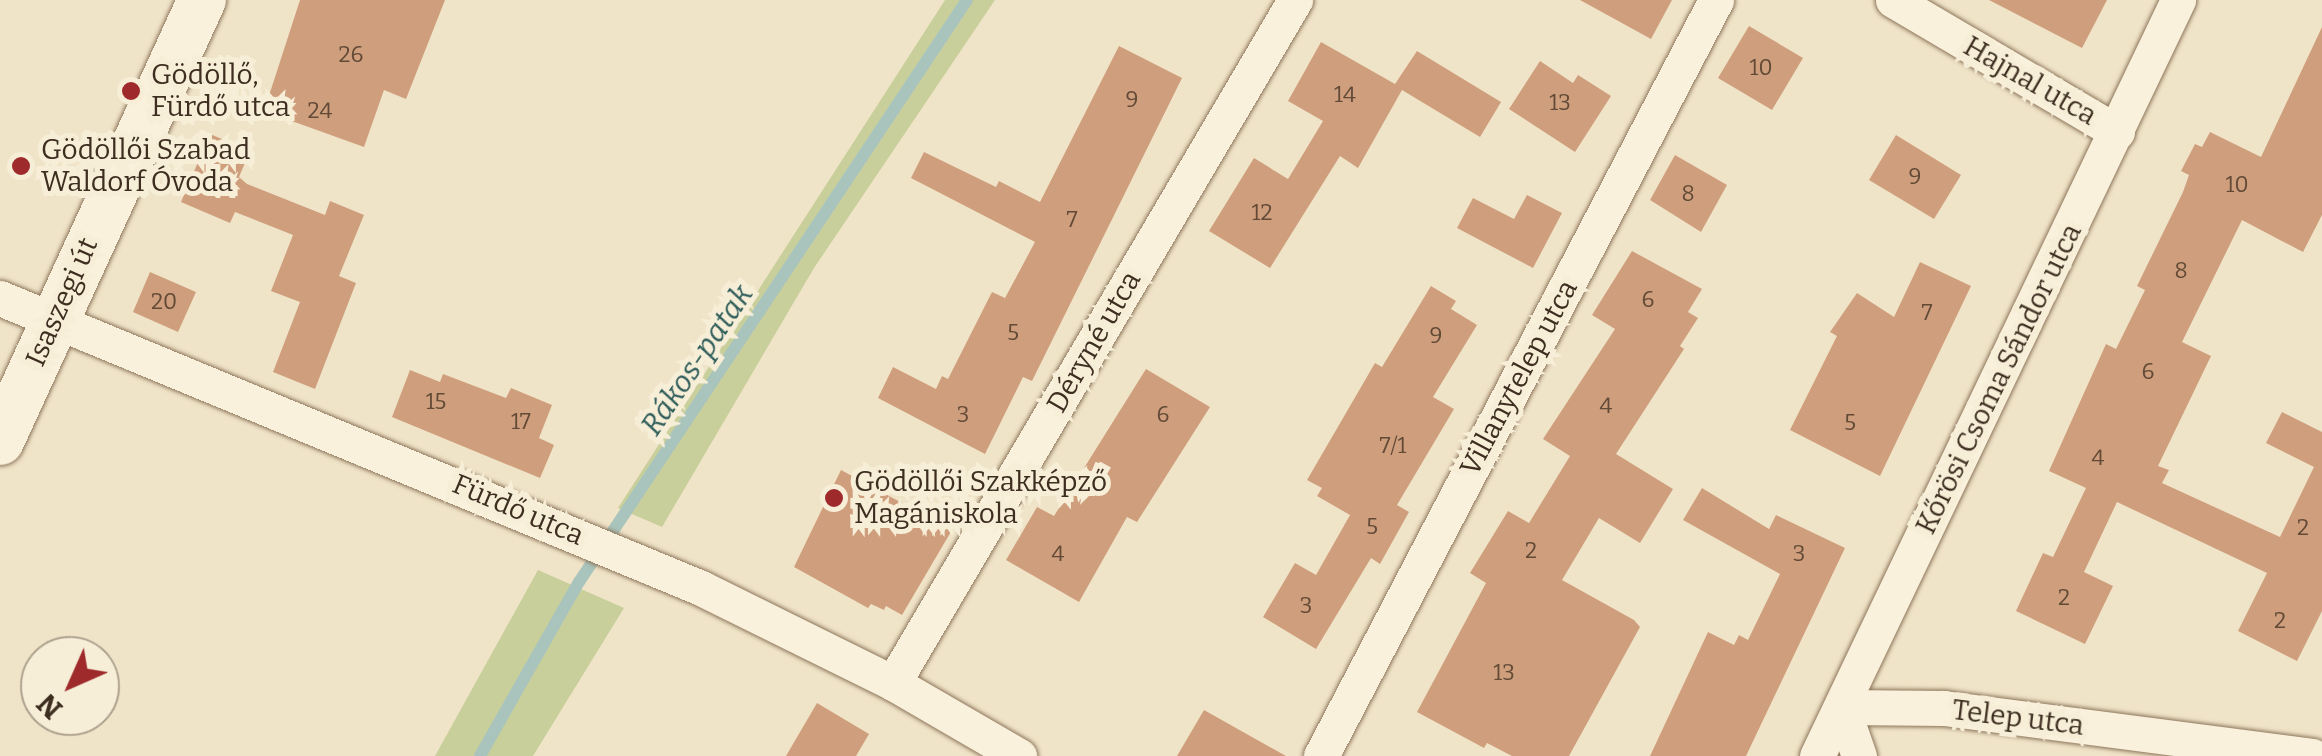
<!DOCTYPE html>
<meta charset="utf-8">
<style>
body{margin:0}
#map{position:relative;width:2322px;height:756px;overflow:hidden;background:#f0e4c8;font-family:Bitter,serif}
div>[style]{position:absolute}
.green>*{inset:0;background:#c9cf9b}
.stream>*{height:12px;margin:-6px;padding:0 6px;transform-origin:6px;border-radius:6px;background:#a9c4bc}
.building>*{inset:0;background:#cf9f7d}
.roads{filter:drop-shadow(0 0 2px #8d765c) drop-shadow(0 0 2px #8d765c)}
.street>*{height:35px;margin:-17.5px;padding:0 17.5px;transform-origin:17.5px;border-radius:17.5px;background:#faf1dc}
.secondary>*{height:48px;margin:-24px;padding:0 24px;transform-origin:24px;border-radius:24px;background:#faf1dc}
.dots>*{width:28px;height:28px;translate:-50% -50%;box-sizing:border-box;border:5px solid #f7eed8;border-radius:50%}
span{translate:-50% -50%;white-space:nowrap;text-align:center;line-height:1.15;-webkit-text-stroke:10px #f7eed8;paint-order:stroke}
.number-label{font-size:22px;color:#624a37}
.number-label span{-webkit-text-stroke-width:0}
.poi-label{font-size:28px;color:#3d2e20}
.left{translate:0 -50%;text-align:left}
.street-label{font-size:28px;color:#3d2e20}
.water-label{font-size:30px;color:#2f5d5a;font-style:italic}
.north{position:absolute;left:20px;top:636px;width:100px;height:100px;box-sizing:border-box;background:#f7eed8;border:2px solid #ada18e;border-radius:50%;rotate:225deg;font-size:28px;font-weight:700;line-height:40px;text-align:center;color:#3d2e20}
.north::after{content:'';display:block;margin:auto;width:35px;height:45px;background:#9e2a2b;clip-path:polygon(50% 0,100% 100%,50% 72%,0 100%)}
</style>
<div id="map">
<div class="green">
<div style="clip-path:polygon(945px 0,995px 0,814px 268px,662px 527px,618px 508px)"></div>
<div style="clip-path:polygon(538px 570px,624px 608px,533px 756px,435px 756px)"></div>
</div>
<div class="stream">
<div style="left:480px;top:756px;width:200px;rotate:-60.4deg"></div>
<div style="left:579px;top:582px;width:699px;rotate:-56.31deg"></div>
</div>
<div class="building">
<div style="clip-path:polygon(300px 0,445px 0,406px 99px,384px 90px,364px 147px,264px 111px)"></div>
<div style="clip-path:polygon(1580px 0,1672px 0,1651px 39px)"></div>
<div style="clip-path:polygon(1989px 0,2107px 0,2082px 48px)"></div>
<div style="clip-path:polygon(1749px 26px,1803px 58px,1772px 110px,1718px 78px)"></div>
<div style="clip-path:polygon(2322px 27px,2322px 215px,2303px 252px,2242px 220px,2182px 342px,2211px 356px,2158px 466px,2169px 470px,2162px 483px,2280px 537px,2314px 467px,2266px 443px,2282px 412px,2322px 432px,2322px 611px,2297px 661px,2238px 631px,2267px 573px,2117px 502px,2084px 572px,2113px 586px,2085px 644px,2016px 611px,2043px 553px,2053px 557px,2086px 488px,2049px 471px,2106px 344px,2116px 349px,2145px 290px,2137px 286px,2183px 192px,2189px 175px,2181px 171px,2195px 144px,2202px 147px,2210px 132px,2261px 157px)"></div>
<div style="clip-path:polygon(1321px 42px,1395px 84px,1417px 51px,1501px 102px,1480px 137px,1402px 90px,1358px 168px,1340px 156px,1270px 268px,1209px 231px,1254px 158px,1288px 179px,1323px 121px,1288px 101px)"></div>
<div style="clip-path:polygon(1119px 46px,1182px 78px,1032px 381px,1023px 377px,985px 454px,878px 398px,893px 367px,936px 389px,942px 376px,948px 379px,992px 292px,1005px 298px,1035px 242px,911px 178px,924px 152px,996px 187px,999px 181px,1040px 202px)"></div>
<div style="clip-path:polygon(1540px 61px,1573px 83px,1578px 75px,1611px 96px,1575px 152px,1509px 109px)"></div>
<div style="clip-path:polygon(210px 134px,250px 151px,239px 177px,247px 184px,325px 215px,330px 201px,364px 215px,339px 276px,356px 283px,315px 389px,273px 372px,300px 302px,271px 291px,293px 235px,235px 212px,230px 223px,181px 202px)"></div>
<div style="clip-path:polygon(1896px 135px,1961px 175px,1934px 219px,1869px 180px)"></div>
<div style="clip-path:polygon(1675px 155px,1727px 185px,1701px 232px,1650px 200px)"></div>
<div style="clip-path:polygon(1527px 195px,1562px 213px,1533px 268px,1457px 228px,1473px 198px,1514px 219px)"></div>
<div style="clip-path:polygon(1632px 251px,1702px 289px,1688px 312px,1698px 318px,1680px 346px,1684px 349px,1616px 454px,1673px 489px,1640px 543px,1599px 518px,1562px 580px,1634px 620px,1640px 627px,1569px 756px,1512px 756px,1487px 743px,1484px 748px,1417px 712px,1486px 583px,1470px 573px,1508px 511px,1529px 523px,1570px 456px,1543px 439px,1615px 329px,1592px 315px)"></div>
<div style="clip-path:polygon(1920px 262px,1971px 286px,1880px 476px,1790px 430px,1837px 336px,1830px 332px,1857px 293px,1894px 317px)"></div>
<div style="clip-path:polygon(150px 272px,196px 292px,178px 332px,133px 312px)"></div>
<div style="clip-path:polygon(1431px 286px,1456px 301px,1451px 309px,1477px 325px,1433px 397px,1454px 409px,1397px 505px,1409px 512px,1380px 564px,1371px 558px,1316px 649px,1263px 617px,1295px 563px,1316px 575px,1350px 515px,1317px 496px,1322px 488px,1307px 480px,1375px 363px,1382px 367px)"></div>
<div style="clip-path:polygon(1146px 369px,1210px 407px,1137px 522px,1127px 517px,1079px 602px,1006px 560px,1037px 507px,1054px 516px)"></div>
<div style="clip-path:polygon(410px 370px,440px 382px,443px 374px,506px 398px,511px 388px,552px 405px,539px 438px,554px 445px,540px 478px,392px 417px)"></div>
<div style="clip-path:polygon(841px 470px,952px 530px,902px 615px,886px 606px,884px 610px,871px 604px,868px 608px,794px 567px)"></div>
<div style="clip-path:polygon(1702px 488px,1769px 529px,1776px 515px,1845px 548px,1746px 756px,1650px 756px,1708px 632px,1734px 645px,1739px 635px,1748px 640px,1780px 574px,1683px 520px)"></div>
<div style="clip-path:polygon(817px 703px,869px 734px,856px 756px,786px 756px)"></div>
<div style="clip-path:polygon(1204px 710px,1286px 756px,1177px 756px)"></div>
</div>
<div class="roads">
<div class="street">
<div style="left:1893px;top:0;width:260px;rotate:30.5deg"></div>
<div style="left:0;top:298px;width:759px;rotate:22.47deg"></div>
<div style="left:701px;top:588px;width:214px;rotate:26.3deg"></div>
<div style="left:893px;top:683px;width:146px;rotate:30.1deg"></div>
<div style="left:893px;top:683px;width:793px;rotate:-59.52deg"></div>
<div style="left:1321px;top:756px;width:853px;rotate:-62.41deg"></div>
<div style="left:1817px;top:756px;width:838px;rotate:-64.47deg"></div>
<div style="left:1859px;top:756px;width:52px;rotate:-109.1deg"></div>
<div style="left:1842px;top:707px;width:102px;rotate:0.6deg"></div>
<div style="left:1944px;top:708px;width:371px;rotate:7.4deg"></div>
</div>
<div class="secondary">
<div style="left:0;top:441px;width:485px;rotate:-65.4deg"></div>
</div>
</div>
<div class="dots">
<div style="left:131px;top:91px;background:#9e2a2b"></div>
<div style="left:21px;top:166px;background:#9e2a2b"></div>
<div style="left:834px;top:498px;background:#9e2a2b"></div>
</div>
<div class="number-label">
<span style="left:351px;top:55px">26</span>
<span style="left:1761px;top:68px">10</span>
<span style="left:1345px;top:95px">14</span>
<span style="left:1132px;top:100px">9</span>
<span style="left:1560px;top:103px">13</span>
<span style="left:320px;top:111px">24</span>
<span style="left:1915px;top:177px">9</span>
<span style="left:2237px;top:185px">10</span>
<span style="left:1688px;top:194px">8</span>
<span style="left:1262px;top:213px">12</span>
<span style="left:1072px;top:220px">7</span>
<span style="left:2181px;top:271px">8</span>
<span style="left:1648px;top:300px">6</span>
<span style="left:164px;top:302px">20</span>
<span style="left:1927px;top:313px">7</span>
<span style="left:1013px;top:333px">5</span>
<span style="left:1436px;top:336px">9</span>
<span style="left:2148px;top:372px">6</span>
<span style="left:436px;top:402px">15</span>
<span style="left:1606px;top:406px">4</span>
<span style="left:963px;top:415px">3</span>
<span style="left:1163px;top:415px">6</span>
<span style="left:521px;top:422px">17</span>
<span style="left:1850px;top:423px">5</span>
<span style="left:1393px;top:446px">7/1</span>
<span style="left:2098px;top:458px">4</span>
<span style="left:1372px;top:527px">5</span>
<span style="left:2303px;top:528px">2</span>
<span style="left:1531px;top:551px">2</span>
<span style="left:1058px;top:554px">4</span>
<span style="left:1799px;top:554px">3</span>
<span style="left:2064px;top:598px">2</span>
<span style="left:1306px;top:606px">3</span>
<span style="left:2280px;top:621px">2</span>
<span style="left:1504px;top:673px">13</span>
</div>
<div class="poi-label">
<span class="left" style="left:151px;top:91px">Gödöllő,<br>Fürdő utca</span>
<span class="left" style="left:41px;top:166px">Gödöllői Szabad<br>Waldorf Óvoda</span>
<span class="left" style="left:854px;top:498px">Gödöllői Szakképző<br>Magániskola</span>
</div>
<div class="street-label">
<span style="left:2030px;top:81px;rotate:30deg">Hajnal utca</span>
<span style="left:62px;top:302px;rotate:-66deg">Isaszegi út</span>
<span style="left:1094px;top:342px;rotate:-60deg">Déryné utca</span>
<span style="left:1519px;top:378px;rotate:-62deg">Villanytelep utca</span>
<span style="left:1999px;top:379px;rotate:-64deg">Kőrösi Csoma Sándor utca</span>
<span style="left:518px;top:510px;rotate:23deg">Fürdő utca</span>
<span style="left:2018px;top:718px;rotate:7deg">Telep utca</span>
</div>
<div class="water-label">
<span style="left:697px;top:360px;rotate:-56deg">Rákos-patak</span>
</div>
<div class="north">N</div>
</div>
